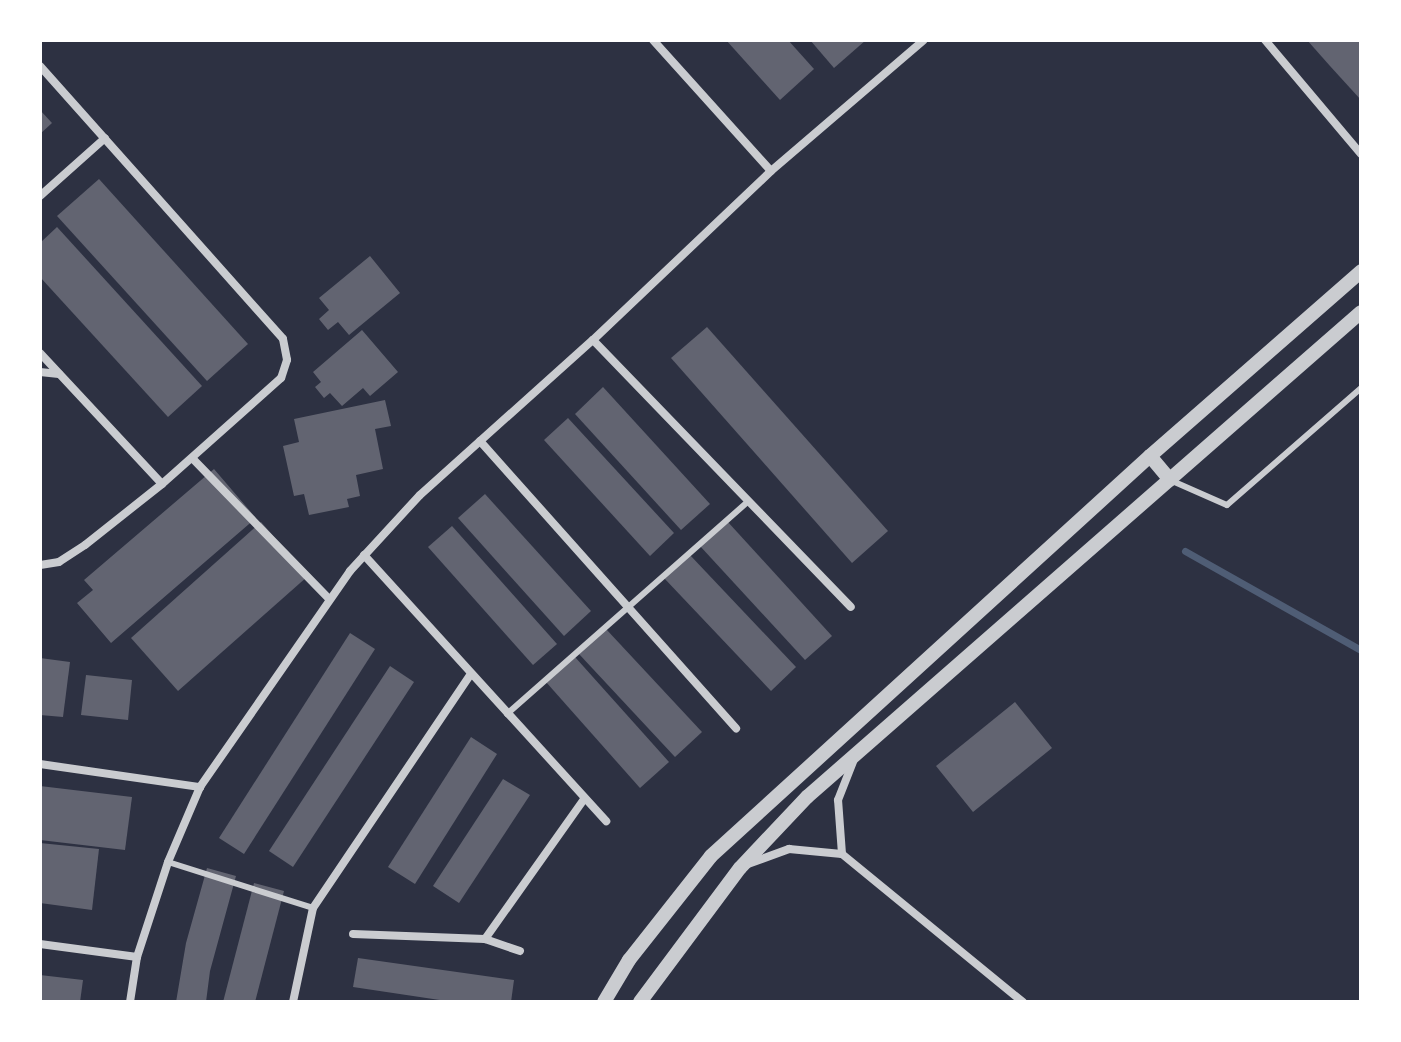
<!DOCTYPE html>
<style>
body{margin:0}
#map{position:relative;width:1401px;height:1042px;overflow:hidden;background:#2d3142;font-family:Karla,sans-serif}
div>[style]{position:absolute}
.stream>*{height:7px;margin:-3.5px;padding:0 3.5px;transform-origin:3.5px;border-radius:3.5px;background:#4f5d75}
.building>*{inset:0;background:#626471}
.service>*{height:6px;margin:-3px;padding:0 3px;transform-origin:3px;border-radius:3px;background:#caccd0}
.minor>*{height:8px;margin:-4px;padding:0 4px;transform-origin:4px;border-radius:4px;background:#caccd0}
.tertiary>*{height:14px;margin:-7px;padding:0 7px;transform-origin:7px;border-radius:7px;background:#caccd0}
span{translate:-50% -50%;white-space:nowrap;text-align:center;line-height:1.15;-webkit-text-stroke:8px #fff;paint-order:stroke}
.frame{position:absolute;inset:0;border:42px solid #fff;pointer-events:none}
</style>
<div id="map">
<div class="stream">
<div style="left:1185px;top:551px;width:202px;rotate:29.4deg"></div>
</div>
<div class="building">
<div style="clip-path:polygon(726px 40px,788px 40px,814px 69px,780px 100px)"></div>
<div style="clip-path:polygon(810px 40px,866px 40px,834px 68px)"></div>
<div style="clip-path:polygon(1307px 40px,1361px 40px,1361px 100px,1330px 66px)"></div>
<div style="clip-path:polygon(40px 110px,52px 123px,40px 134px)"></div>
<div style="clip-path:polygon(99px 179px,248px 344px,207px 381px,57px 216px)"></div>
<div style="clip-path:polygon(57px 227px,202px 386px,168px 417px,40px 277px,40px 243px)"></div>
<div style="clip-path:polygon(370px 256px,400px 293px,349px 335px,338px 322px,328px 330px,319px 319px,329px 310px,319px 298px)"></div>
<div style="clip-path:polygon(707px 327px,888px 531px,852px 563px,671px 358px)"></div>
<div style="clip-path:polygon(362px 330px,398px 372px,370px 396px,363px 388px,342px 406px,330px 393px,324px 398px,315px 387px,321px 382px,313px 372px)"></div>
<div style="clip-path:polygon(603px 387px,710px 504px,681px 530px,575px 414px)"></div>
<div style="clip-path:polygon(385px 400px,391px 426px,375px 429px,383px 469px,356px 475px,360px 496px,347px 499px,349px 507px,309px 515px,304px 494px,294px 496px,283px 446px,299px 442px,294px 419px)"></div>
<div style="clip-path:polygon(568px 418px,674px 533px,650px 556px,544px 440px)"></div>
<div style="clip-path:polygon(214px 469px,256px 518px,111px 643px,77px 603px,93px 590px,84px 580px)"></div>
<div style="clip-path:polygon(485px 494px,591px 611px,564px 636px,458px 518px)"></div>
<div style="clip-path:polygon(727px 521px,832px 636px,805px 660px,700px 546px)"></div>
<div style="clip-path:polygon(261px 522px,308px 576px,178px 691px,131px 638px)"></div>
<div style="clip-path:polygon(452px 526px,557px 644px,533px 665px,428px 547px)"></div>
<div style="clip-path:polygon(689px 554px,796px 667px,771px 691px,664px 578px)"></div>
<div style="clip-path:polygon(606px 629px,702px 732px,675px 757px,579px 654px)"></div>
<div style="clip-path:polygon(350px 633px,375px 649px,244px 854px,219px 838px)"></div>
<div style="clip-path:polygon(575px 657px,669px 762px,640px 788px,546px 682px)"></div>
<div style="clip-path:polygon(40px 658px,70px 662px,63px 717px,40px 715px)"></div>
<div style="clip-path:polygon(390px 666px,414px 682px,293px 867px,269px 851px)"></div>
<div style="clip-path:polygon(86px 675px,132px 680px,128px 720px,81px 715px)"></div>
<div style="clip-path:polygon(1015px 702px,1052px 748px,973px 812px,936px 766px)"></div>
<div style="clip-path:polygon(471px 737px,497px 754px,415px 884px,388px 867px)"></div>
<div style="clip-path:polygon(503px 779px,530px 795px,459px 903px,433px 886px)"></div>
<div style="clip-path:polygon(40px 786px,132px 797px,125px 850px,40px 840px)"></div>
<div style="clip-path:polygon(40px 843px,99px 849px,92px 910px,40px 903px)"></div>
<div style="clip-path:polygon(207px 868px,236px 876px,210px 971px,206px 1002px,176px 1002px,186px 943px)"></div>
<div style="clip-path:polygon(254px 883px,284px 891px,255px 1002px,223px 1002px)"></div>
<div style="clip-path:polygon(358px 958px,514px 980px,511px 1002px,453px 1002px,353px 987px)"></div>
<div style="clip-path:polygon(40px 975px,83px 980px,80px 1002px,40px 1002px)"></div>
</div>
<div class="service">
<div style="left:1170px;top:480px;width:62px;rotate:23.7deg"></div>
<div style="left:1227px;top:505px;width:178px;rotate:-41.1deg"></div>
<div style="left:507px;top:714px;width:322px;rotate:-41.4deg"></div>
<div style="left:168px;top:862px;width:152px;rotate:17.6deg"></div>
</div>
<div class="minor">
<div style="left:653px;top:40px;width:176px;rotate:48deg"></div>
<div style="left:1265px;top:40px;width:149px;rotate:49.9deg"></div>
<div style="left:40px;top:66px;width:365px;rotate:48.3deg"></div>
<div style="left:283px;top:339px;width:21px;rotate:79deg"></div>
<div style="left:287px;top:360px;width:19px;rotate:108deg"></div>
<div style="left:281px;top:378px;width:159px;rotate:138.3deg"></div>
<div style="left:162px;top:484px;width:98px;rotate:141.6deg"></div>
<div style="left:85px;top:545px;width:31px;rotate:147deg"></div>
<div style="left:59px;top:562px;width:19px;rotate:171deg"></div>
<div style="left:40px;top:196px;width:87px;rotate:-41.7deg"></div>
<div style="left:593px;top:340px;width:371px;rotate:46deg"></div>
<div style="left:40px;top:353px;width:179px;rotate:47deg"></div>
<div style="left:40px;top:372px;width:19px;rotate:6deg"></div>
<div style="left:480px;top:441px;width:385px;rotate:48.3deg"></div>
<div style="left:193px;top:459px;width:195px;rotate:45.8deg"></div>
<div style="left:364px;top:555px;width:360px;rotate:47.7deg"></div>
<div style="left:40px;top:764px;width:162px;rotate:8.2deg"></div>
<div style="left:842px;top:854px;width:54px;rotate:-94.2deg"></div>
<div style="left:838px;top:800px;width:41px;rotate:-68.5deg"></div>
<div style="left:748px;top:864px;width:44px;rotate:-20.1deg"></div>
<div style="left:789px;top:849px;width:53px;rotate:5.4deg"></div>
<div style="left:842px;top:854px;width:234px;rotate:39.3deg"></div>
<div style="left:353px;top:934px;width:132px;rotate:2.2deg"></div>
<div style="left:485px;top:939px;width:37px;rotate:19deg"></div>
<div style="left:485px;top:939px;width:171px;rotate:-54.7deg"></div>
<div style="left:40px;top:944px;width:98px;rotate:7.6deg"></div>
<div style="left:130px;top:1002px;width:46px;rotate:-81.2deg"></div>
<div style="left:137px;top:957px;width:100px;rotate:-71.9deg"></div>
<div style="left:168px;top:862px;width:82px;rotate:-66.9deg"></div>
<div style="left:200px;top:787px;width:263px;rotate:-55.2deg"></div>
<div style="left:350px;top:571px;width:103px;rotate:-47.4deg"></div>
<div style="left:420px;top:495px;width:232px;rotate:-41.9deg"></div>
<div style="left:593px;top:340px;width:245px;rotate:-43.5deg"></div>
<div style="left:771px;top:171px;width:201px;rotate:-40.6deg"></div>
<div style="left:293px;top:1002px;width:96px;rotate:-78deg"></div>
<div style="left:313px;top:908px;width:281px;rotate:-56deg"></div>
</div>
<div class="tertiary">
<div style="left:1150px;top:456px;width:31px;rotate:50deg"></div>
<div style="left:604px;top:1002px;width:49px;rotate:-59.2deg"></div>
<div style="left:629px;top:960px;width:132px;rotate:-51.7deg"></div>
<div style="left:711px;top:856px;width:594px;rotate:-42.34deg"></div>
<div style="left:1150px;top:456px;width:281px;rotate:-41.2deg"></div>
<div style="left:640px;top:1002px;width:167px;rotate:-53.3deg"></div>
<div style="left:740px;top:868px;width:98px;rotate:-46.7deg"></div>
<div style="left:807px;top:797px;width:736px;rotate:-41.2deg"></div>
</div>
<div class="frame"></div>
</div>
